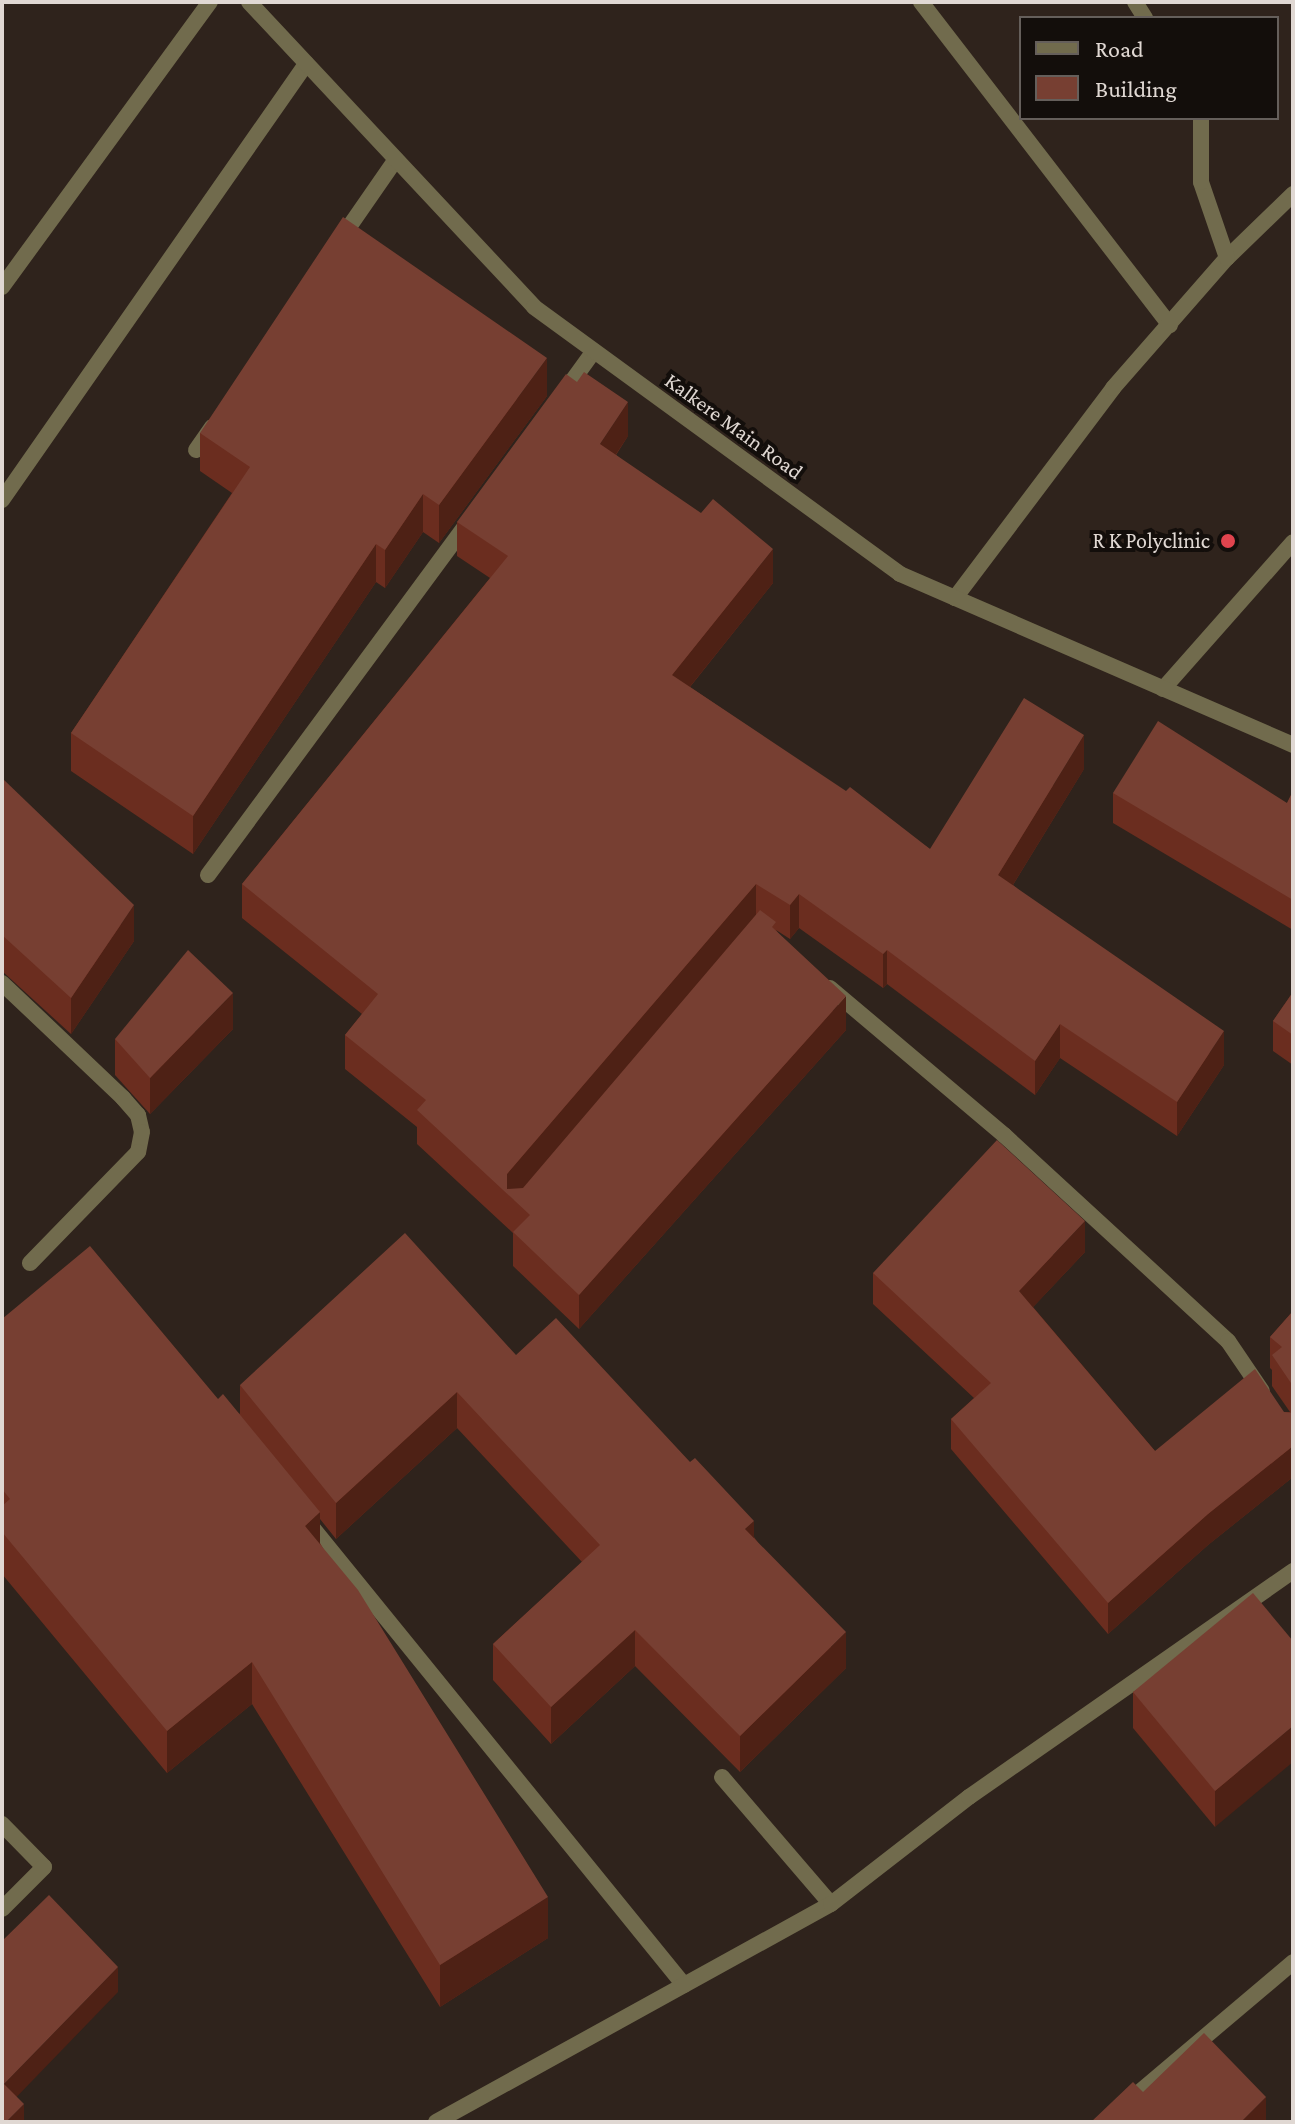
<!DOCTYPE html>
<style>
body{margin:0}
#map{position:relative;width:1295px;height:2124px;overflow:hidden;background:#2f231c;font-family:"Crimson Pro",serif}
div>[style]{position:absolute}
.service>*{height:16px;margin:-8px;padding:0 8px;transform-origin:8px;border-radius:8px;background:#716b4d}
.minor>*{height:16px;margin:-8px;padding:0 8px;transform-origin:8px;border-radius:8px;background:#716b4d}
.tertiary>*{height:16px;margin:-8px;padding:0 8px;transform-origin:8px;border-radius:8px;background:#716b4d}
.wall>*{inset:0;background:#6b2d1f}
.shaded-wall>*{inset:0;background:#4e2115}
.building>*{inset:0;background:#773f32}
.dots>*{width:22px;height:22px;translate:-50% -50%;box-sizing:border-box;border:4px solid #130e0b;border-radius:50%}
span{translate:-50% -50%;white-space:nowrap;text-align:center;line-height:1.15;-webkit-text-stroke:8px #130e0b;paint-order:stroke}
.street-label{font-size:22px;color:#e0d8d3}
.poi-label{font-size:22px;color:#e0d8d3}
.right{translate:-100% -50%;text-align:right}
.frame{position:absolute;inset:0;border:4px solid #e0d8d3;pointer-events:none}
.legend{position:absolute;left:1019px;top:16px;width:260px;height:104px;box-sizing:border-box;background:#130e0b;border:2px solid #655f5b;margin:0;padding:10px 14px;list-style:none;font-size:24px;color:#e0d8d3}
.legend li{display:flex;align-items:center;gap:16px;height:40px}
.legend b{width:40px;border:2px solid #655f5b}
</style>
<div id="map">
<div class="service">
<div style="left:340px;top:240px;width:98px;rotate:-55.3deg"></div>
<div style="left:562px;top:395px;width:54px;rotate:-54deg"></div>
<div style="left:196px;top:450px;width:28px;rotate:-55deg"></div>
<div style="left:2px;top:500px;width:532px;rotate:-55.11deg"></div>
<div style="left:208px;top:875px;width:441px;rotate:-53.6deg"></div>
</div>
<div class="minor">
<div style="left:921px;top:2px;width:408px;rotate:52.4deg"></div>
<div style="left:1135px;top:2px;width:19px;rotate:58deg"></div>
<div style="left:1227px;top:258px;width:92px;rotate:-44.1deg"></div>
<div style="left:2px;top:287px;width:353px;rotate:-53.9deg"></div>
<div style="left:955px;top:598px;width:263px;rotate:-53deg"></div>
<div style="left:1113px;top:388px;width:173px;rotate:-48.8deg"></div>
<div style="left:1227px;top:258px;width:80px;rotate:-108.9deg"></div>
<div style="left:1201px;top:182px;width:64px;rotate:-90deg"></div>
<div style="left:1163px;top:689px;width:196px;rotate:-48.5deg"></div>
<div style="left:2px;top:983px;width:167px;rotate:43.5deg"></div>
<div style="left:123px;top:1098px;width:23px;rotate:49deg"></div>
<div style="left:138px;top:1115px;width:17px;rotate:77deg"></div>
<div style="left:142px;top:1132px;width:20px;rotate:101deg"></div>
<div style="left:138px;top:1152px;width:155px;rotate:134.2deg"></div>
<div style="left:830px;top:988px;width:228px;rotate:40.2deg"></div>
<div style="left:1004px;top:1135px;width:304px;rotate:42.6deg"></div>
<div style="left:1228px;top:1341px;width:60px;rotate:55.8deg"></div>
<div style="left:307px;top:1521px;width:598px;rotate:50.91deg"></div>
<div style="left:722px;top:1777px;width:167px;rotate:49.4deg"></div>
<div style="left:2px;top:1824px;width:60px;rotate:45.7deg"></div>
<div style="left:44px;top:1867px;width:59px;rotate:135deg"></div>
<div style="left:436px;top:2122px;width:451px;rotate:-28.9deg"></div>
<div style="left:831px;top:1904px;width:175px;rotate:-37.8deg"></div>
<div style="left:969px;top:1797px;width:395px;rotate:-34.9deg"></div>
<div style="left:1104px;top:2122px;width:248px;rotate:-40.2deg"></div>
</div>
<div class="tertiary">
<div style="left:249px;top:2px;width:417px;rotate:46.9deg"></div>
<div style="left:534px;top:307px;width:453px;rotate:36.1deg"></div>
<div style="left:900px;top:574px;width:429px;rotate:23.5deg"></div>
</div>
<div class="wall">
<div style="clip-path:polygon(547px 396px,439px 543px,423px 532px,385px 588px,376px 582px,193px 854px,71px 771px,71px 733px,232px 493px,200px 471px,200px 433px)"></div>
<div style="clip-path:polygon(628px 436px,616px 455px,773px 583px,690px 687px,930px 849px,1084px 769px,1013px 885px,1224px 1065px,1177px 1136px,1060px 1058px,1035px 1095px,887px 984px,883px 988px,799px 928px,790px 939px,776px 930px,846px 1030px,579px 1329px,513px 1266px,513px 1233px,417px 1144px,417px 1127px,345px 1069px,345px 1035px,362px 1014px,242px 918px,242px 884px,490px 578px,457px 556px,457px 522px)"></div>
<div style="clip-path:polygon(2px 778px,134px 941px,71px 1034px,2px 971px)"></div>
<div style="clip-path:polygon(1293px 791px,1293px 930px,1113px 823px,1113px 793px,1287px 803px)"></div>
<div style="clip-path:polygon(1293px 992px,1293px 1065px,1273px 1051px,1273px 1021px)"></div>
<div style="clip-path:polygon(233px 1029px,150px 1114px,115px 1075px,115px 1039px)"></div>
<div style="clip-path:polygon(1085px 1252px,1033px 1307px,1155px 1451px,1284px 1412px,1290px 1412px,1272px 1386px,1272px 1370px,1270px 1368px,1270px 1337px,1293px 1311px,1293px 1477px,1208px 1545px,1108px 1634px,951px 1449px,951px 1419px,974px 1398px,873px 1304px,873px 1273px)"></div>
<div style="clip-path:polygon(2px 1319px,218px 1399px,240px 1414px,240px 1385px,516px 1355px,754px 1537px,846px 1668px,740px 1772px,635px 1666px,551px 1744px,493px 1680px,493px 1644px,582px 1562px,457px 1428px,336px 1539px,320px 1519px,320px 1543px,548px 1938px,440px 2007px,252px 1704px,167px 1773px,2px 1574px)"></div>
<div style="clip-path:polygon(1293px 1641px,1215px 1827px,1133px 1728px,1133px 1692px)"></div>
</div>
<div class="shaded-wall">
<div style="clip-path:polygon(547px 358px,547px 396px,439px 543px,439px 505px)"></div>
<div style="clip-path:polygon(628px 402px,628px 436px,600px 478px,600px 444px)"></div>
<div style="clip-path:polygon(423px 494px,423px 532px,385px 588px,385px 550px)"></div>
<div style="clip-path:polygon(376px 544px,376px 582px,193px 854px,193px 816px)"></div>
<div style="clip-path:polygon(773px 549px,773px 583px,672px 709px,672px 675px)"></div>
<div style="clip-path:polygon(1084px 735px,1084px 769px,998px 909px,998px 875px)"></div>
<div style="clip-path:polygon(756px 884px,756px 917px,514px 1200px,507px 1193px,507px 1174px)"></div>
<div style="clip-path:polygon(799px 894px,799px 928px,790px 939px,790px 905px)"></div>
<div style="clip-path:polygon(134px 905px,134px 941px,71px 1034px,71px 998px)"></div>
<div style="clip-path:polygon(887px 950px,887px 984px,883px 988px,883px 954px)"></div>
<div style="clip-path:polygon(233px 993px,233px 1029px,150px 1114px,150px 1078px)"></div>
<div style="clip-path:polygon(846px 996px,846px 1030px,579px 1329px,579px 1295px)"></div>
<div style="clip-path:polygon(1060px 1024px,1060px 1058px,1035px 1095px,1035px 1061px)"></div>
<div style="clip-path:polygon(1224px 1031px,1224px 1065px,1177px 1136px,1177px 1102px)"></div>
<div style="clip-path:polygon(1085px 1221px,1085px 1252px,1019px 1322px,1019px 1291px)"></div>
<div style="clip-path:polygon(457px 1392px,457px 1428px,336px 1539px,336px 1503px)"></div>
<div style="clip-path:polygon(1293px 1446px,1293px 1477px,1208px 1545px,1108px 1634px,1108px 1603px,1208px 1514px)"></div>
<div style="clip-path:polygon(320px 1512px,320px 1554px,305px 1526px)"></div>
<div style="clip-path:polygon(754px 1521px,754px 1557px,745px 1529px)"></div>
<div style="clip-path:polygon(635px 1630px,635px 1666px,551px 1744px,551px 1707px)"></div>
<div style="clip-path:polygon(846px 1632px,846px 1668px,740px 1772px,740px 1736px)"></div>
<div style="clip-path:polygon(252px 1662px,252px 1704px,167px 1773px,167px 1731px)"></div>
<div style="clip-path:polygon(1293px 1726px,1293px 1762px,1215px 1827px,1215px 1791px)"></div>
<div style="clip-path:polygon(548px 1897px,548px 1938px,440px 2007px,440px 1965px)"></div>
<div style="clip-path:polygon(118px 1967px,118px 1992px,4px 2110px,4px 2084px)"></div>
<div style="clip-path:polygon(1266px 2097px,1266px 2122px,1241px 2122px)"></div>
<div style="clip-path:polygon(24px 2104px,24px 2122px,6px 2122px)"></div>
</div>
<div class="building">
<div style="clip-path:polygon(343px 217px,547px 358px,439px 505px,423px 494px,385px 550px,376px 544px,193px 816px,71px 733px,250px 467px,200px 433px)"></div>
<div style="clip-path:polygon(584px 372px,628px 402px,600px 444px,701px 513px,713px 499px,773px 549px,672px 675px,846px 791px,850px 787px,930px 849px,1024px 698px,1084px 735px,998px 875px,1224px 1031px,1177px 1102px,1060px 1024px,1035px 1061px,887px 950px,883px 954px,799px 894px,790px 905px,756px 884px,507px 1174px,507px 1189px,523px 1188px,760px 910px,776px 922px,772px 927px,846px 996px,579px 1295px,513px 1232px,530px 1215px,417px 1110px,426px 1100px,345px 1035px,378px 994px,242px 884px,508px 556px,457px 522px,566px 374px,577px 382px)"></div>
<div style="clip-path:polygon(1158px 721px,1287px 803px,1293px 791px,1293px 900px,1113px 793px)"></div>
<div style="clip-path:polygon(2px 778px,134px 905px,71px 998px,2px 935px)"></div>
<div style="clip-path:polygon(188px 950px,233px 993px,150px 1078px,115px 1039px)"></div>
<div style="clip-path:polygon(1293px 992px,1293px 1035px,1273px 1021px)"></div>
<div style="clip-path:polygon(997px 1140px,1085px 1221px,1019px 1291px,1155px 1451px,1255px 1369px,1284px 1412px,1293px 1413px,1293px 1446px,1208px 1514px,1108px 1603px,951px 1419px,991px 1383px,873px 1273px)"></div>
<div style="clip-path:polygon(405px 1233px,516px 1355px,556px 1318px,690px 1462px,695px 1458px,754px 1521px,745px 1529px,846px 1632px,740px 1736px,635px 1630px,551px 1707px,493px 1644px,600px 1545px,457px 1392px,336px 1503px,240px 1385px)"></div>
<div style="clip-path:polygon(90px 1246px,218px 1399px,223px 1394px,320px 1512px,305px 1526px,358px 1590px,548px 1897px,440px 1965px,252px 1662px,167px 1731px,2px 1532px,2px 1506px,10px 1499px,2px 1489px,2px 1319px)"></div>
<div style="clip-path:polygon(1293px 1311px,1293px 1386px,1272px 1355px,1282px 1347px,1270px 1337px)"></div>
<div style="clip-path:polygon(1253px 1593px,1293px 1641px,1293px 1726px,1215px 1791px,1133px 1692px)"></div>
<div style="clip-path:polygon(49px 1895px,118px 1967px,4px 2084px,24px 2104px,6px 2122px,2px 2122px,2px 1941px)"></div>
<div style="clip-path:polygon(1204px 2033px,1266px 2097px,1241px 2122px,1091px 2122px,1133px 2082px,1143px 2092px)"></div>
</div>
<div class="dots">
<div style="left:1228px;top:541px;background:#e0444e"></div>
</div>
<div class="street-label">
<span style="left:734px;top:426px;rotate:36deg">Kalkere Main Road</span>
</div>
<div class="poi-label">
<span class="right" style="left:1210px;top:541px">R K Polyclinic</span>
</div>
<div class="frame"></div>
<ul class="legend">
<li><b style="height:10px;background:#716b4d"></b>Road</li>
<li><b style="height:22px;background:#773f32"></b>Building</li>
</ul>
</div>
